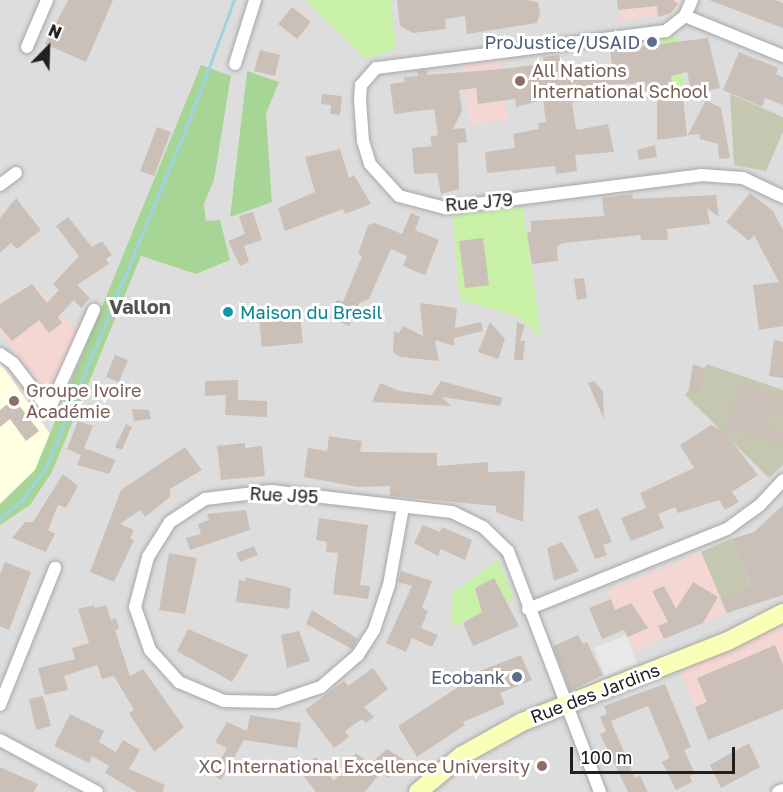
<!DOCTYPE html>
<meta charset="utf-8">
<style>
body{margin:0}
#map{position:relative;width:783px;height:792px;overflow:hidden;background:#f1eee5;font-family:"Golos Text",sans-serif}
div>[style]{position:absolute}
.residential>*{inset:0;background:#dedddd}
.commercial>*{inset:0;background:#f4d6d3}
.education>*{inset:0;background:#feffe1}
.construction>*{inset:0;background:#c6c7b0}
.grass>*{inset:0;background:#c8f0a6}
.forest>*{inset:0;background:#a6d596}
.parking>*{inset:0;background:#e8e8e8}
.stream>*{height:3px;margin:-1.5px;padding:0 1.5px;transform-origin:1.5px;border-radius:1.5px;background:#a1d2e3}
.building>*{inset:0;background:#cac0b8}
.roads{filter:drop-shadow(0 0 2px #a7a7a7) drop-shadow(0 0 2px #a7a7a7)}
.minor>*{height:12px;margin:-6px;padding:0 6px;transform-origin:6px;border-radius:6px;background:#fff}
.secondary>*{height:18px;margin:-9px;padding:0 9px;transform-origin:9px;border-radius:9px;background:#f9ffb6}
.dots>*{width:16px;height:16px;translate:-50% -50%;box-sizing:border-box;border:3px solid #fff;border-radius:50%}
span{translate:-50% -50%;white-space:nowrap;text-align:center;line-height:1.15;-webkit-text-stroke:6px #fff;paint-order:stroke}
.service-label{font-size:18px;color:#4e5e75}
.right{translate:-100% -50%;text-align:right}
.education-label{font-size:18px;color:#785e54}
.left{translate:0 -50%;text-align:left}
.street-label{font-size:18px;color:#202020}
.culture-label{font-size:18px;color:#0d838f}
.neighbourhood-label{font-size:20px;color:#535353;font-weight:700}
.north{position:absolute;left:18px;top:18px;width:60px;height:60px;-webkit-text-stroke:4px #fff;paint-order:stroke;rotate:23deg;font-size:16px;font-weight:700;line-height:24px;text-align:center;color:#202020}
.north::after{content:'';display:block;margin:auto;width:21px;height:27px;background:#202020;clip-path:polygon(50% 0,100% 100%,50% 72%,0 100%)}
.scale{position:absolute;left:570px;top:747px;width:165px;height:27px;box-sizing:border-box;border:3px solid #202020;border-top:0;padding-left:8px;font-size:18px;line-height:21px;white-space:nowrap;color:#202020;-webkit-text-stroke:4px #fff;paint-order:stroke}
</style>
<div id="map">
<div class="residential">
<div style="clip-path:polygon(evenodd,0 0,783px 0,783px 792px,0 792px,0 525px,30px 505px,52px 472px,141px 256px,196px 274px,230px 260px,206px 221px,204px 204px,214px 180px,231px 77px,201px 66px,35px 470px,0 504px,0 0,247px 72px,279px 82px,266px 114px,272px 201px,230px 217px,247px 72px)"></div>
</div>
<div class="commercial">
<div style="clip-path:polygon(617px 0,680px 0,671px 13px,620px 21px)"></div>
<div style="clip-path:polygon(499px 59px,508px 120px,470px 125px,462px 64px)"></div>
<div style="clip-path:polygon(34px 284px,78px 331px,51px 401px,0 331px,0 307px)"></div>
<div style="clip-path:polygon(701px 552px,727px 613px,633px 652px,607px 591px)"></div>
<div style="clip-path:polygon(783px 621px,783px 709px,708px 740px,679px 668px)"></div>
</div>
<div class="education">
<div style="clip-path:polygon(0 362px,50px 434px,35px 470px,0 504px)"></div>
</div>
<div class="construction">
<div style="clip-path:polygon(730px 94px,783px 117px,783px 132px,766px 171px,734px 165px)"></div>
<div style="clip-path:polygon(707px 364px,783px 390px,783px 465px,769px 478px,685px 395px)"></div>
<div style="clip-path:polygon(731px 539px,757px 601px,727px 613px,701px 552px)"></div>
</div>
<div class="grass">
<div style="clip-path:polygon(305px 0,391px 0,396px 49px,365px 58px)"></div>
<div style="clip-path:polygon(677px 36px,686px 97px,653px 101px,645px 40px)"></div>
<div style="clip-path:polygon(523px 206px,541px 337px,517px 316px,460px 300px,452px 215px)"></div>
<div style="clip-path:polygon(498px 559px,514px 598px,451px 627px,453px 593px)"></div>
</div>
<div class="forest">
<div style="clip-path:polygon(201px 65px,231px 76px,214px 180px,204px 204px,206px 221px,220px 220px,230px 260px,196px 274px,141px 256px,52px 472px,30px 505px,0 525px,0 504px,35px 470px)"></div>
<div style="clip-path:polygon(247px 71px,279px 82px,266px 114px,272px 202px,230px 217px)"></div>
</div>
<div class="parking">
<div style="clip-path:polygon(626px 635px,637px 663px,605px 676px,594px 648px)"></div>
</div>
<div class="stream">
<div style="left:0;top:518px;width:28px;rotate:-39deg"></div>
<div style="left:22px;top:500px;width:41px;rotate:-54deg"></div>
<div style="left:46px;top:467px;width:378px;rotate:-67.6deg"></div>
<div style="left:190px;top:118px;width:126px;rotate:-69.6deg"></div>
</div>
<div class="building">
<div style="clip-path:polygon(68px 0,113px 0,86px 62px,45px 44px)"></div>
<div style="clip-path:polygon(397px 0,526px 0,538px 2px,540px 14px,537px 23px,467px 34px,465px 16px,445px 19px,446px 29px,413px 33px,400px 26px)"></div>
<div style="clip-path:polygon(617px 0,673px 0,678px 4px,671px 13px,658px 17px,657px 6px,618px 10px)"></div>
<div style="clip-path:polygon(709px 0,775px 0,783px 3px,783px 28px)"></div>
<div style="clip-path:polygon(292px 7px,311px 22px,297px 39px,278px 24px)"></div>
<div style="clip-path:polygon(708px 38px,720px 88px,692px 94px,687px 72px,671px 76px,673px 98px,683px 97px,687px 136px,657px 140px,657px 98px,646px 99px,645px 83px,597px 85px,598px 100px,572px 102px,575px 124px,577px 130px,608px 124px,614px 152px,575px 155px,577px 171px,556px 174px,555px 166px,487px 173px,485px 152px,515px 148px,513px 134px,539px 129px,538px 123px,546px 122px,543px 100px,516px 107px,515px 99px,478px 104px,476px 88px,459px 90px,462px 111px,453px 129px,465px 128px,467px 142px,458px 143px,459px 189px,441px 194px,437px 173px,414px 174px,412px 148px,432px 146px,430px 137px,438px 135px,434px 109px,394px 114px,390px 84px,405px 82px,404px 77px,418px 76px,417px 71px,427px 70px,427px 75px,501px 69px,544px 64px,543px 57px,559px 55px,562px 70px,612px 65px,610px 50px)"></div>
<div style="clip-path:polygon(260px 50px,280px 55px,275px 76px,254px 71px)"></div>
<div style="clip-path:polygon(739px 52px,778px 68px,776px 74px,783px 77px,783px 105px,765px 98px,762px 107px,723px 90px)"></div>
<div style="clip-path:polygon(322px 94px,342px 96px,340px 115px,330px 114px,331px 105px,321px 104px)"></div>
<div style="clip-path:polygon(706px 100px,721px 108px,730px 158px,719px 159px,718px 144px,700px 139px,699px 134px,688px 135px)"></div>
<div style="clip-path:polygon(157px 127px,171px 132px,154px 176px,140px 171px)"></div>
<div style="clip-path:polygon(655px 145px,657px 157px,639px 160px,637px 150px)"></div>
<div style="clip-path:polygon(340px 149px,349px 178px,354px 175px,371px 204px,345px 214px,343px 209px,285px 231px,278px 208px,315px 192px,305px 157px)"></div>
<div style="clip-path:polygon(750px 193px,773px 211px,783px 230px,783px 326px,759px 330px,753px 285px,779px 282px,754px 235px,749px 241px,726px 222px)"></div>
<div style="clip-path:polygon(632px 194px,633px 199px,716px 195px,719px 217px,707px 208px,710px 224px,667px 229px,668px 240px,641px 240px,640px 235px,564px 243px,557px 246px,558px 261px,532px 264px,527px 233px,531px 232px,531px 221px,604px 216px,602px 198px)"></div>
<div style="clip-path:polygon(16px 198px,41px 230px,17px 249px,11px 243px,0 253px,0 218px)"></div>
<div style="clip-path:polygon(253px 212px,262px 240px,244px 246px,249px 262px,240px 266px,228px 241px,245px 234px,239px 216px)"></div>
<div style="clip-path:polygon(411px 213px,420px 217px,415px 230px,439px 240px,425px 275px,403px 266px,407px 256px,391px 249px,369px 299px,359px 303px,349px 326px,330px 318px,337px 300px,343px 302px,362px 256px,358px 254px,368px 225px,375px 223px,402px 234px)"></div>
<div style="clip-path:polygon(68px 217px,92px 247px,102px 241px,112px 255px,106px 259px,109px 264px,77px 285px,90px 298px,81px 308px,74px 300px,58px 317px,62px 323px,49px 333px,39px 320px,12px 341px,0 327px,0 304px,32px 284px,47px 303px,59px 290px,53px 284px,79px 256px,56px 226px)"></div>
<div style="clip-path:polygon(483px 238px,489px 285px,465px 288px,459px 241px)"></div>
<div style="clip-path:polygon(584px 278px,587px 298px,577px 300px,574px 279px)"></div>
<div style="clip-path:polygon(420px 303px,457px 308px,455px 328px,481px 322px,483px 331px,454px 338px,454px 346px,435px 340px,439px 361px,400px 357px,393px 352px,394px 331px,399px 333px,403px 326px,423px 336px)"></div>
<div style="clip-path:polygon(300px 316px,303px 343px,262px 347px,259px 319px)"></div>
<div style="clip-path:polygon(490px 322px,505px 339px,498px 359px,478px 352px)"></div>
<div style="clip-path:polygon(517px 322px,525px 325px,520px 341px,525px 341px,523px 360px,514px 360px)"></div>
<div style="clip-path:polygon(774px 340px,783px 342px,783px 378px,769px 376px)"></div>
<div style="clip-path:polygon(115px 355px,128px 360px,119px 382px,106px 377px)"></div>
<div style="clip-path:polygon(693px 364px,706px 369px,698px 392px,689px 389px)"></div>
<div style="clip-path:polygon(238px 380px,238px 400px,267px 401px,267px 417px,225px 415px,226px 395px,205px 396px,205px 381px)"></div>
<div style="clip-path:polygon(441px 381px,503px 398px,500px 406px,442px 397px,451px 406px,372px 402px,380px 383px,400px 391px,432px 395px)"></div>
<div style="clip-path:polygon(594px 381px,603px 391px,604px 419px,588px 383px)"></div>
<div style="clip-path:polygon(741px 384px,783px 398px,783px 414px,770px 410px,765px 426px,783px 432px,783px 446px,725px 427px)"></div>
<div style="clip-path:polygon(14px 399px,39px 431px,26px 441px,10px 419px,0 427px,0 410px)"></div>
<div style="clip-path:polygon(132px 409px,149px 410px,151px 419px,134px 421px)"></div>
<div style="clip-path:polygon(78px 421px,93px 426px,84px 448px,116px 460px,109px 474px,77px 465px,81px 455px,67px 449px)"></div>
<div style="clip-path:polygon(126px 424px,132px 427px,122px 450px,115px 447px)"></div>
<div style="clip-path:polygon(711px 425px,724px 431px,758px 475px,732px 492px,739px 502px,725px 510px,719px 500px,678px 513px,675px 507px,658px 514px,664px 528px,631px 541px,621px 518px,646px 508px,640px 493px,694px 468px,680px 445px)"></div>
<div style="clip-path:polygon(329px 436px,362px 441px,360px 452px,437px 453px,437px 466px,488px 462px,488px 472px,525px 471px,523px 522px,496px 512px,496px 506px,390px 496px,390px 486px,358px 487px,304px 477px,308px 448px,327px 451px)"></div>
<div style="clip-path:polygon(245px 443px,245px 448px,262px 446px,265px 476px,221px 480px,217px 446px)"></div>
<div style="clip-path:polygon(185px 447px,202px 470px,170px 489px,170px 497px,145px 517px,140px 510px,120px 524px,134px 530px,130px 538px,134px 540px,114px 582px,90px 572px,121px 490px)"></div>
<div style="clip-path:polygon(63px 474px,78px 486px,66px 508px,58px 505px,48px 530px,55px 534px,46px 552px,12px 538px,25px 522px,33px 522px)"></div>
<div style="clip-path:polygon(783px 505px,783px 595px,727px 613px,721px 599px,751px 586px,731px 539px,754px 532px)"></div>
<div style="clip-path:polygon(598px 508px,612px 542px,603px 545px,607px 555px,595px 559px,578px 516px)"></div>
<div style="clip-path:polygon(246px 510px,250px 530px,190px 550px,186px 538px,201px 534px,198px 524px,209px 520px,207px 514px)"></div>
<div style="clip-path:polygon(319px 518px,368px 525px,360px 585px,370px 586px,368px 599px,333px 594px,338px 553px,326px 552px,327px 542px,316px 540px)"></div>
<div style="clip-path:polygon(423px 525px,440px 532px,442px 527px,472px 540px,465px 560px,441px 549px,438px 556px,414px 543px)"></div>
<div style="clip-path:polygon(562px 542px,579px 571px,554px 581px,547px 548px)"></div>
<div style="clip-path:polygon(254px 546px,258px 555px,240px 562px,236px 553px)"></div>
<div style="clip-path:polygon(169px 553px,197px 558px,185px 614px,159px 610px)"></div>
<div style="clip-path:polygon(5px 562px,31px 572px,9px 630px,0 626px,0 574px)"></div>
<div style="clip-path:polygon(401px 571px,432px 581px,422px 608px,428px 611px,421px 628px,438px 635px,432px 647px,412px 638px,406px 652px,386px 643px,412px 586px,398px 582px)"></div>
<div style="clip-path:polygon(245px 577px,291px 588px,289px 609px,236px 602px,239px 580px,247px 581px)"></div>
<div style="clip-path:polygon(494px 578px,519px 626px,473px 646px,463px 623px,482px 612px,475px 588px)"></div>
<div style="clip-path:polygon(693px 582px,718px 597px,703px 623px,664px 639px,658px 626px,668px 622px,652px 591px,664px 586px,676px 609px)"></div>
<div style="clip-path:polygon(611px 599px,615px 610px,631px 603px,648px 628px,628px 637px,624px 630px,602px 639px,589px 608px)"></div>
<div style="clip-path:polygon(94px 605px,95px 608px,106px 605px,111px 620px,116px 618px,119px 629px,115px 630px,130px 676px,143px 669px,184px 727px,154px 752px,129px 713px,134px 710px,114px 676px,102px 679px,97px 665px,64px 676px,68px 690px,45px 695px,38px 668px,75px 659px,72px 648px,89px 643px,78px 609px)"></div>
<div style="clip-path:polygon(312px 610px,358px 639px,352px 649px,306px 624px)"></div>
<div style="clip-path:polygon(188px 629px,248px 655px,232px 682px,177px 651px)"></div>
<div style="clip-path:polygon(299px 631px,310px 661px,287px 668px,281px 635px)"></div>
<div style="clip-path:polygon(578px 635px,583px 644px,587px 642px,603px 675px,570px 691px,553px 646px)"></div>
<div style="clip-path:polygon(775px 645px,783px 665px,783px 709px,708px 740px,695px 707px,707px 702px,697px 678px)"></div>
<div style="clip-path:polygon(521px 655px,532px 680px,500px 693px,505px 704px,463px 722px,465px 725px,417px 757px,398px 726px,457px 688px,454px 681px)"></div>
<div style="clip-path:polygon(373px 668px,388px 689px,364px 707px,374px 717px,366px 723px,362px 719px,345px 731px,349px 737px,334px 748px,305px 710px,344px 681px,348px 686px)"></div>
<div style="clip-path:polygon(665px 684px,691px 747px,684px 750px,695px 774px,690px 776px,692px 782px,676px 790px,662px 762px,670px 758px,648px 706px,611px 721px,635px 778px,640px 776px,648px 792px,628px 792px,600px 734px,606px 731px,600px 717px,607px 714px,604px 706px)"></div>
<div style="clip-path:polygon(43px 696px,51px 726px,36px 730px,29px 699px)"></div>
<div style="clip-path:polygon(70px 714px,104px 731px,99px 742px,116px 752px,123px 740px,140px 750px,129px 769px,165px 785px,162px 792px,137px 792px,105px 773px,109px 766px,92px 756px,89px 763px,54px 746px)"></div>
<div style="clip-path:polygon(250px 715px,301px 723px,297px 748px,244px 740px,221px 780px,212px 774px,227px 748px,215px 742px,227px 722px,247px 731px)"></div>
<div style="clip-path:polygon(749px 743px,760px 767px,721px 788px,710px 765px)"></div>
<div style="clip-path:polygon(387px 749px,406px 761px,388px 778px,381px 772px,365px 792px,316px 792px,299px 770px,316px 757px,334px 781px,356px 753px,370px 764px)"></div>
<div style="clip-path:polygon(0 767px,38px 784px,34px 792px,0 792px)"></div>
</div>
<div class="roads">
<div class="minor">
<div style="left:692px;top:0;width:17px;rotate:114deg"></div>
<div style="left:685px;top:16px;width:24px;rotate:142deg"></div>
<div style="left:666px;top:31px;width:292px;rotate:172.7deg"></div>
<div style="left:376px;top:68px;width:23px;rotate:131deg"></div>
<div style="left:361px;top:85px;width:15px;rotate:94deg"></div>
<div style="left:360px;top:100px;width:41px;rotate:85.8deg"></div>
<div style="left:363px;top:141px;width:24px;rotate:73deg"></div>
<div style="left:370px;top:164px;width:43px;rotate:47.8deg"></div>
<div style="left:399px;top:196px;width:48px;rotate:14.6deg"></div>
<div style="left:445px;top:208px;width:258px;rotate:-7.3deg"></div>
<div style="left:701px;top:175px;width:42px;rotate:4.1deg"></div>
<div style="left:743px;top:178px;width:44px;rotate:25.4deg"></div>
<div style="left:685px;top:16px;width:106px;rotate:22.2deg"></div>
<div style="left:27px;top:47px;width:51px;rotate:-66.9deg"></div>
<div style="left:235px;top:64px;width:67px;rotate:-72.6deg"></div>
<div style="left:0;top:185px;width:20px;rotate:-37deg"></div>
<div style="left:0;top:354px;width:16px;rotate:35deg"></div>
<div style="left:13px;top:363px;width:59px;rotate:52.5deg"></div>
<div style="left:49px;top:410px;width:110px;rotate:-65.8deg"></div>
<div style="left:403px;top:507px;width:79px;rotate:100.2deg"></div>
<div style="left:389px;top:585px;width:47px;rotate:108.4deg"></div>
<div style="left:374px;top:630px;width:30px;rotate:123deg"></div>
<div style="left:358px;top:655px;width:49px;rotate:139.1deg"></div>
<div style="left:321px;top:687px;width:47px;rotate:161.6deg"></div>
<div style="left:276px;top:702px;width:52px;rotate:-178.9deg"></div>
<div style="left:224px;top:701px;width:49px;rotate:-157.1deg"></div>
<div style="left:179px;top:682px;width:43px;rotate:-132.2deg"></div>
<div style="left:150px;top:650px;width:46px;rotate:-109.2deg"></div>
<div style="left:135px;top:607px;width:52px;rotate:-75.4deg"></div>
<div style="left:148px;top:557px;width:41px;rotate:-57.8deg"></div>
<div style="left:170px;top:522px;width:42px;rotate:-33.3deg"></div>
<div style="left:205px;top:499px;width:66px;rotate:-6.9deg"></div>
<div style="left:271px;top:491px;width:182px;rotate:6.6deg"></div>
<div style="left:452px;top:512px;width:34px;rotate:26deg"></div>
<div style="left:483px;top:527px;width:35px;rotate:44deg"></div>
<div style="left:508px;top:551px;width:258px;rotate:69.1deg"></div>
<div style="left:528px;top:609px;width:214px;rotate:-21.9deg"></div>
<div style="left:727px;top:529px;width:41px;rotate:-36deg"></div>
<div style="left:760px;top:505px;width:34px;rotate:-47deg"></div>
<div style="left:0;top:705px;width:148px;rotate:-68.1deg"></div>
<div style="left:0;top:740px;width:110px;rotate:28.2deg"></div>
<div style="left:778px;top:792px;width:5px;rotate:-22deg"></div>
</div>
<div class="secondary">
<div style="left:418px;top:792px;width:56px;rotate:-39.9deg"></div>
<div style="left:461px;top:756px;width:70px;rotate:-29.1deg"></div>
<div style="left:522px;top:722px;width:221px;rotate:-21.5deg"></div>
<div style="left:728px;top:641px;width:62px;rotate:-27deg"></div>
</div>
</div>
<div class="dots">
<div style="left:652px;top:42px;background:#5c6f8a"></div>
<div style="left:520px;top:81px;background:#8d6e63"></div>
<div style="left:228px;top:312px;background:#0f9aa8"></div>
<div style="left:14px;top:401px;background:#8d6e63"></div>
<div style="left:517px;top:677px;background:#5c6f8a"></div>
<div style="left:542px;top:766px;background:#8d6e63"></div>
</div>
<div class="service-label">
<span class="right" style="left:640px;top:42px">ProJustice/USAID</span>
<span class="right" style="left:505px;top:677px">Ecobank</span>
</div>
<div class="education-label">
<span class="left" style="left:532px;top:81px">All Nations<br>International School</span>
<span class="left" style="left:26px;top:401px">Groupe Ivoire<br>Académie</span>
<span class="right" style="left:530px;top:766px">XC International Excellence University</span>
</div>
<div class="street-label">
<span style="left:479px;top:202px;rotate:-5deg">Rue J79</span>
<span style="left:284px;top:495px;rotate:3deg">Rue J95</span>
<span style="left:595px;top:693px;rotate:-21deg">Rue des Jardins</span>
</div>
<div class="culture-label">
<span class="left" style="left:240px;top:312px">Maison du Bresil</span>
</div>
<div class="neighbourhood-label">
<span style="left:140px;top:306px">Vallon</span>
</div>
<div class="north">N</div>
<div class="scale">100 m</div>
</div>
